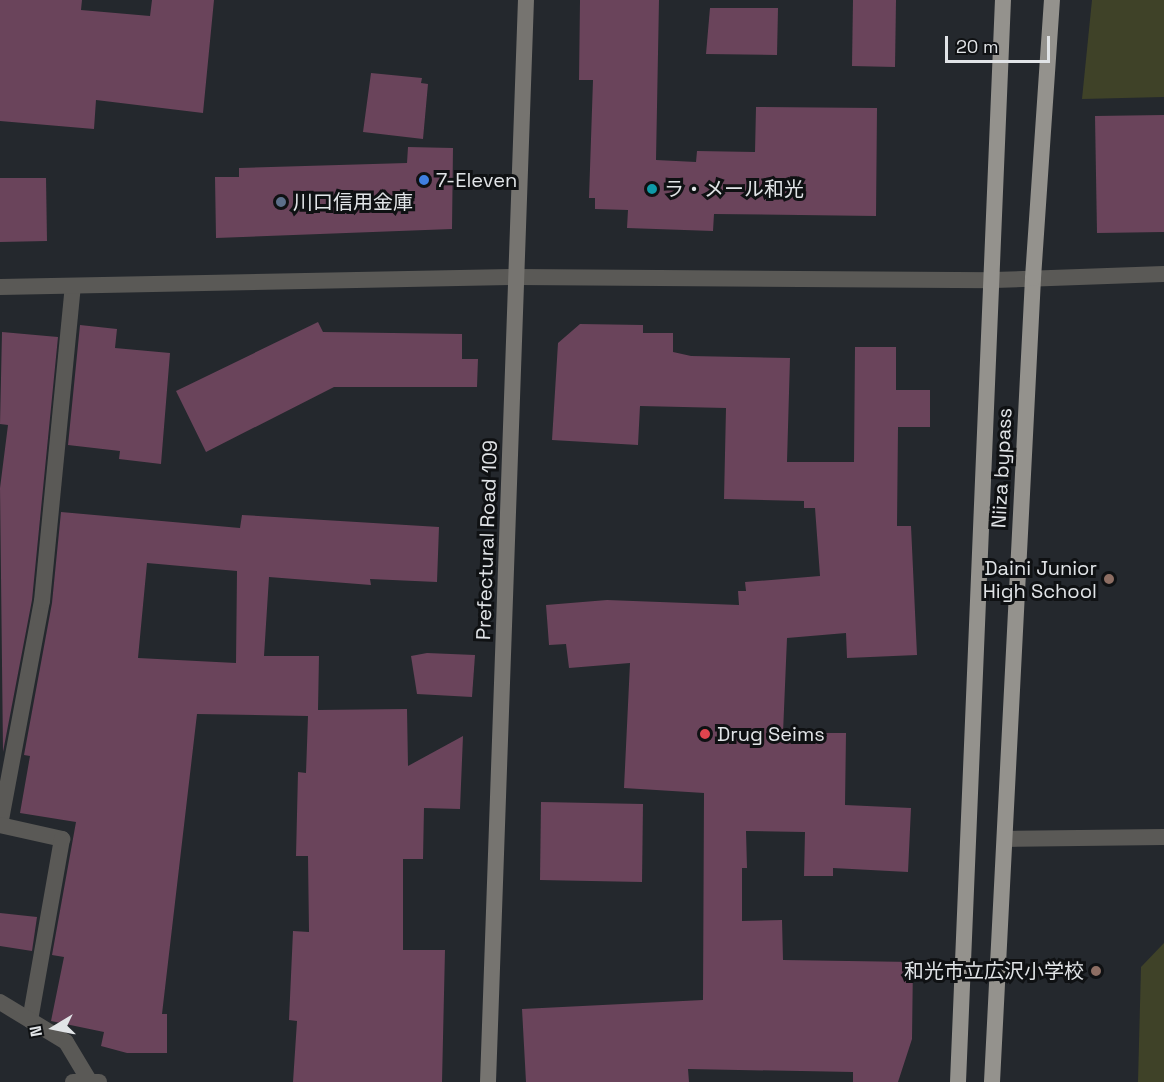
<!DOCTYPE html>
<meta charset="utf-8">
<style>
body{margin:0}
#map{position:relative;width:1164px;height:1082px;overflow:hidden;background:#24282d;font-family:"Space Grotesk","Noto Sans JP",sans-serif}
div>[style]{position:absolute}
.green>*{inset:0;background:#3f4228}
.building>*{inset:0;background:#6a445b}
.service>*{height:16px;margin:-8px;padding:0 8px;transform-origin:8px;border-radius:8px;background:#5a5956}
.minor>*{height:16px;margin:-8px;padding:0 8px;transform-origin:8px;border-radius:8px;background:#5a5956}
.tertiary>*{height:16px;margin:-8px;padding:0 8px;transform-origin:8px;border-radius:8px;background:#5a5956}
.secondary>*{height:16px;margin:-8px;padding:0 8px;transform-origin:8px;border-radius:8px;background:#767470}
.trunk>*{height:16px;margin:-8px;padding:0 8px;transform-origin:8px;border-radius:8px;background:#94928d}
.dots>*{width:16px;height:16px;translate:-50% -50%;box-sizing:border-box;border:3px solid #0f1113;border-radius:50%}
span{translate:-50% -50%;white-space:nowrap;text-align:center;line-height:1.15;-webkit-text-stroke:6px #0f1113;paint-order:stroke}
.poi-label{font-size:20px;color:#e1e4e7}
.left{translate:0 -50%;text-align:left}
.right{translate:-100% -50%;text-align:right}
.street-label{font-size:20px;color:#e1e4e7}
.north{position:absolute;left:24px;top:998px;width:60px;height:60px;-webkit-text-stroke:4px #0f1113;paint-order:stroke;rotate:260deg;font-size:16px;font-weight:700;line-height:24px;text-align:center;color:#e1e4e7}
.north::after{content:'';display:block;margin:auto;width:21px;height:27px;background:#e1e4e7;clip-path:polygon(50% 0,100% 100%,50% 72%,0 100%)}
.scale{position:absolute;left:945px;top:36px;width:105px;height:27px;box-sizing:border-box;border:3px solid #e1e4e7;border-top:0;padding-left:8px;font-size:18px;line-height:21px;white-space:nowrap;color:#e1e4e7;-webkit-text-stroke:4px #0f1113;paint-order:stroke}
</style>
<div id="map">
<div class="green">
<div style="clip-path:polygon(1092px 0,1164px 0,1164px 97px,1082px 99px)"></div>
<div style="clip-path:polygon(1164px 943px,1164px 1082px,1138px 1082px,1141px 967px)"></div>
</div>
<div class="building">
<div style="clip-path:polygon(0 0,82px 0,81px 10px,150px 16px,152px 0,214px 0,203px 113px,96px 100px,94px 129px,0 121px)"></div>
<div style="clip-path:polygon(580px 0,659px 0,656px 160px,696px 162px,697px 151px,755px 152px,756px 107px,877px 108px,876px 216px,714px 214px,713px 231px,627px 228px,628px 210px,595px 209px,595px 198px,589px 198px,593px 80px,579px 80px)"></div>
<div style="clip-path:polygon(853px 0,896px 0,895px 67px,852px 66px)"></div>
<div style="clip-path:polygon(710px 8px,778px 8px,777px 55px,706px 54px)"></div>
<div style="clip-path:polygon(371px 73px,422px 78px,421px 83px,428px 84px,423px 139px,363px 132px)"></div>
<div style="clip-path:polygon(1164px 115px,1164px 232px,1097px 233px,1095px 116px)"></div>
<div style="clip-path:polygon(408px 147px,453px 148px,452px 229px,216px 238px,215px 177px,239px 177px,239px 168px,407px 163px)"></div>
<div style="clip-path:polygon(0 178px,46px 178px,47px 241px,0 242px)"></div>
<div style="clip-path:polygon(318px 322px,323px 332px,462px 334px,462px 359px,478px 359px,477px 387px,334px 387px,206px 452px,176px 391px)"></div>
<div style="clip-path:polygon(580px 324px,643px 325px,643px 333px,673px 333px,673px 352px,691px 356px,790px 358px,787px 462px,854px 462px,855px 347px,896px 347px,896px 390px,930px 390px,930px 427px,898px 427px,897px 526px,911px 526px,917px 655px,847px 658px,846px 633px,787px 638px,783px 733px,846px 733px,845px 805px,911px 808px,908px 872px,833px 868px,833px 876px,804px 876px,805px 832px,746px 831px,747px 868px,742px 868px,742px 921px,782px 920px,783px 960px,913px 962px,912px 1039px,898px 1082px,853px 1082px,853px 1072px,688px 1069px,689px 1082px,526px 1082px,522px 1009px,703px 1000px,704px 793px,624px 788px,630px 663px,569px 668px,566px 644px,549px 645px,546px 605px,607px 600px,739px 605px,738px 591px,746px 591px,745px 582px,820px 576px,815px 508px,804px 508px,804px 501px,724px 499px,726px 408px,640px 406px,638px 445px,552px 440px,558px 343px)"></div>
<div style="clip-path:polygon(80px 325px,117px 329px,115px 348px,170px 353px,161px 464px,119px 459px,120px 451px,68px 445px)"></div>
<div style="clip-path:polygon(2px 332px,58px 337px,32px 600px,3px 752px,0 488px,8px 425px,0 424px)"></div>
<div style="clip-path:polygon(evenodd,61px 512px,240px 528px,242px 515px,439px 527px,437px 582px,370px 579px,371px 585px,269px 577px,264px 656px,319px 656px,318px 710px,407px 709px,408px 766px,463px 736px,460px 809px,424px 808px,423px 859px,403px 859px,403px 950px,445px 950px,442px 1082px,293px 1082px,297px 1021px,289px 1020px,293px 931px,309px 932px,308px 856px,296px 856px,298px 772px,306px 773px,308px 716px,197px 714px,162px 1014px,167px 1014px,167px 1053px,127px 1053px,101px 1046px,104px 1032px,51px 1021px,64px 957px,52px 955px,76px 822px,20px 813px,30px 756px,24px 755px,52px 603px,61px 512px,147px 563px,237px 571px,236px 663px,138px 658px,147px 563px)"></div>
<div style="clip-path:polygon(427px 653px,475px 655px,472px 697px,417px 694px,411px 656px)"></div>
<div style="clip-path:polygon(541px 802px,643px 804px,642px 882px,540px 880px)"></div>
<div style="clip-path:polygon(0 913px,37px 917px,32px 951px,0 946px)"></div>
</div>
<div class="service">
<div style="left:0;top:825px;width:228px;rotate:-79.4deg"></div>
<div style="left:42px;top:601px;width:316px;rotate:-84.4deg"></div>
<div style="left:0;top:825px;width:64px;rotate:12.7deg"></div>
<div style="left:62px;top:839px;width:184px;rotate:100deg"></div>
</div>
<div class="minor">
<div style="left:1005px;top:839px;width:159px;rotate:-0.7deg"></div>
<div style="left:0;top:1002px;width:77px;rotate:31.2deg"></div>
<div style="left:66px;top:1042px;width:47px;rotate:59deg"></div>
</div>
<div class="tertiary">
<div style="left:0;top:287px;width:518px;rotate:-1.11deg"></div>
<div style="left:518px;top:277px;width:476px;rotate:0.4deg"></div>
<div style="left:994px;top:280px;width:170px;rotate:-2deg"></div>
<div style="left:73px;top:1082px;width:26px"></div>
</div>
<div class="secondary">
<div style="left:488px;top:1082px;width:1083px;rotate:-87.99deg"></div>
</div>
<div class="trunk">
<div style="left:958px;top:1082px;width:1083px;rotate:-87.62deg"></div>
<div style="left:992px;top:1082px;width:805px;rotate:-87.08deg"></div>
<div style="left:1033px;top:278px;width:279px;rotate:-86.1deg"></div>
</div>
<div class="dots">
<div style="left:424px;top:180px;background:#3f7fe0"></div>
<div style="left:652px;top:189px;background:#0f9aa8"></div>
<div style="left:281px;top:202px;background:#5c6f8a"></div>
<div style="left:1109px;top:579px;background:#8d6e63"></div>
<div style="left:705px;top:734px;background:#e0444e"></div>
<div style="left:1096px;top:971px;background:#8d6e63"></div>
</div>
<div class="poi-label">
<span class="left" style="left:436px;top:180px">7-Eleven</span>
<span class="left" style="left:664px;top:189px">ラ・メール和光</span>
<span class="left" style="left:293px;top:202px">川口信用金庫</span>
<span class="right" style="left:1097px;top:580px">Daini Junior<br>High School</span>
<span class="left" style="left:717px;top:734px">Drug Seims</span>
<span class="right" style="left:1084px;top:971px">和光市立広沢小学校</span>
</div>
<div class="street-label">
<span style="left:1002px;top:468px;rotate:-87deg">Niiza bypass</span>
<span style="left:487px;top:540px;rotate:-88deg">Prefectural Road 109</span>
</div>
<div class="north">N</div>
<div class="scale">20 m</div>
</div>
